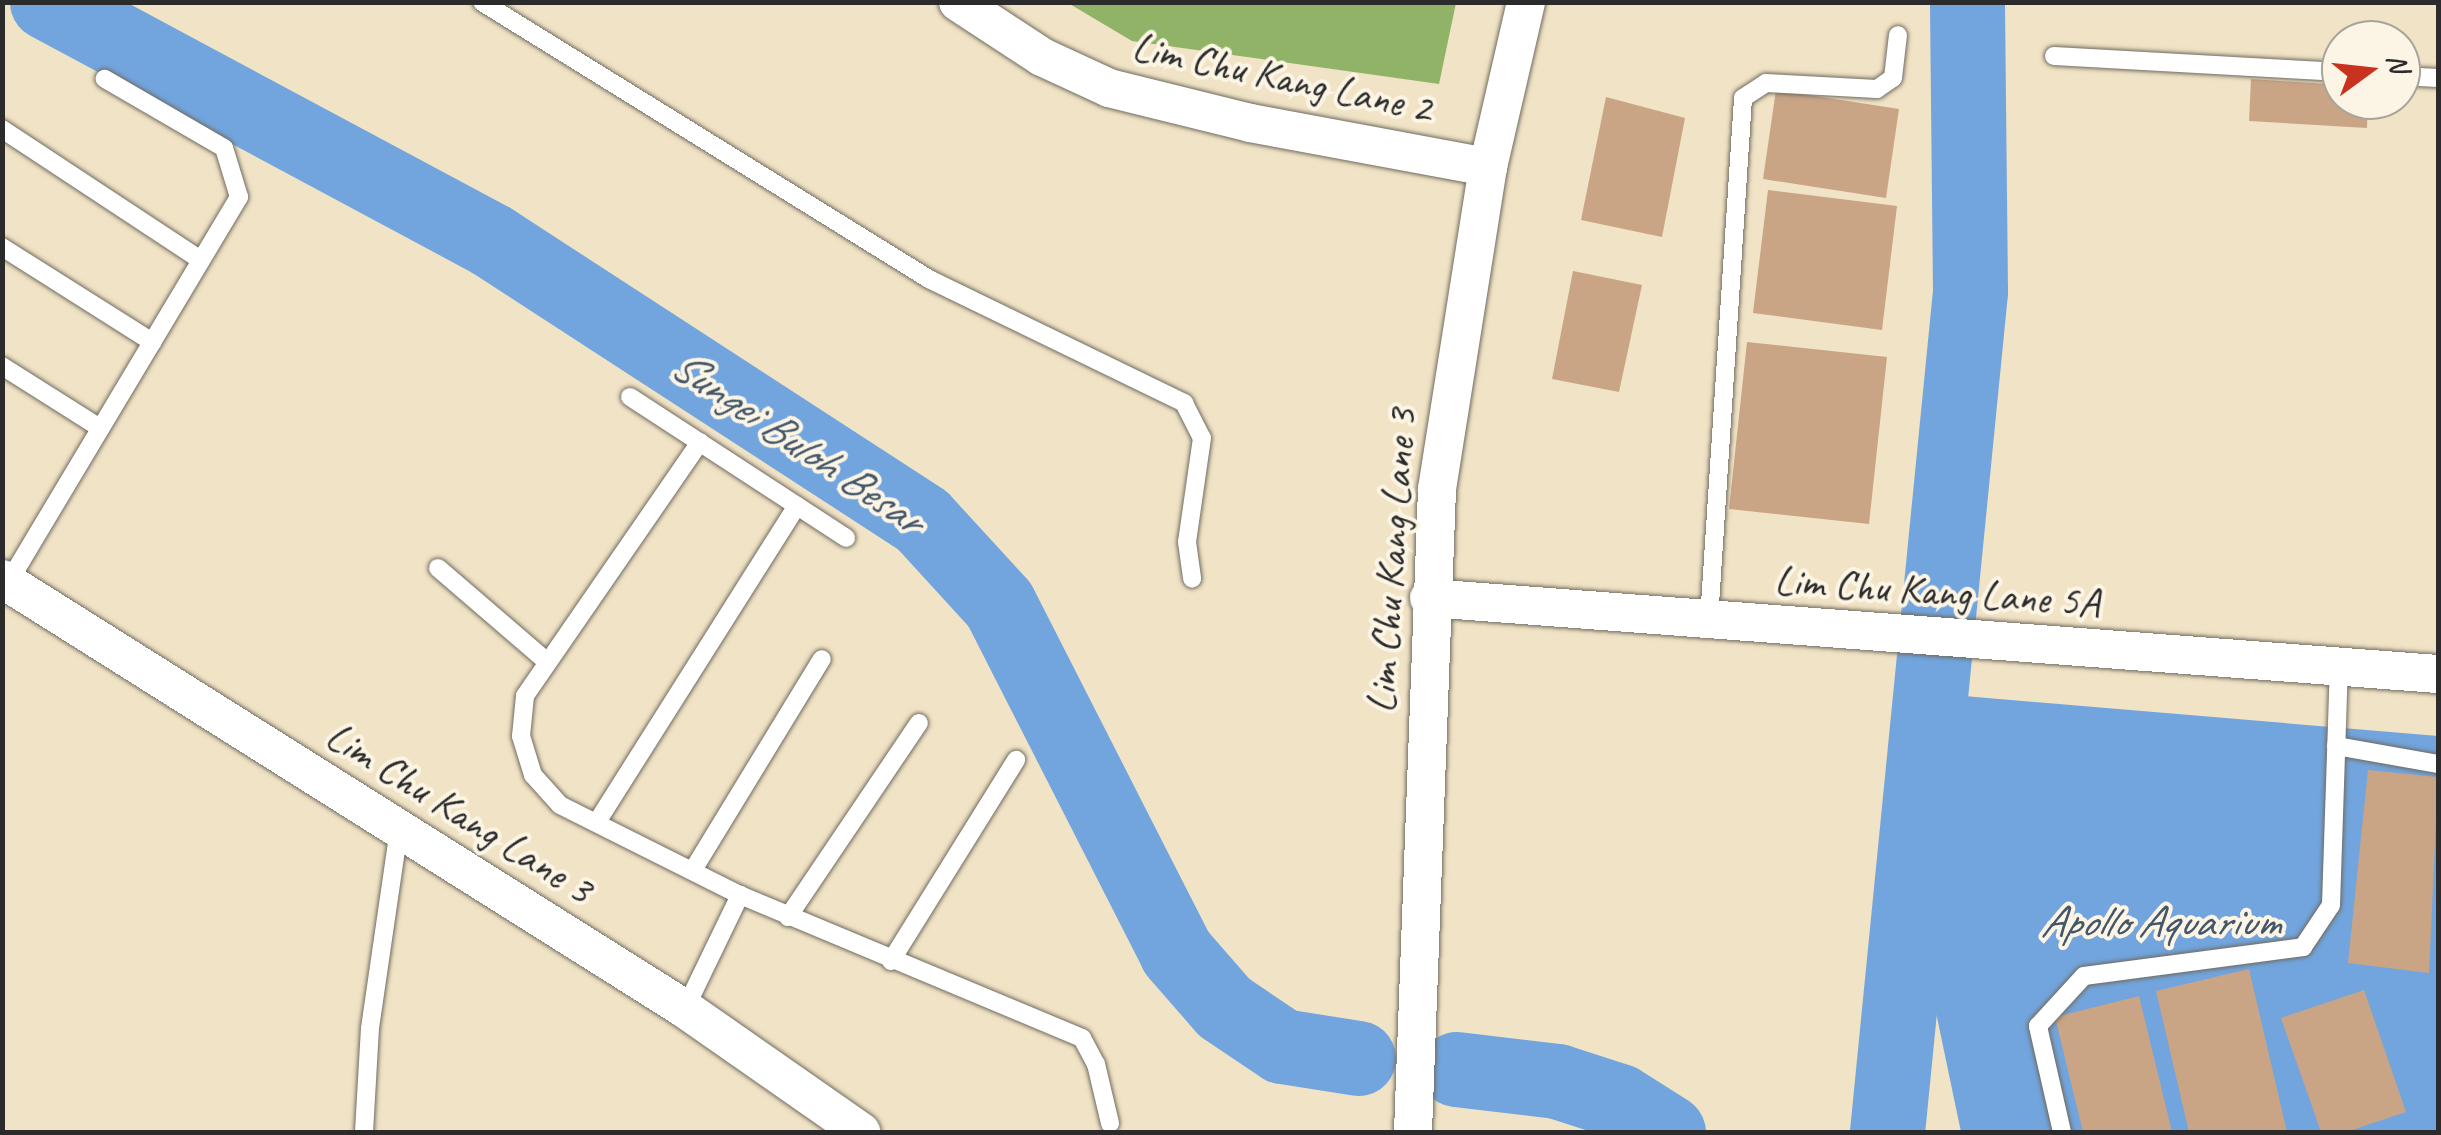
<!DOCTYPE html>
<style>
body{margin:0}
#map{position:relative;width:2441px;height:1135px;overflow:hidden;background:#f1e3c5;font-family:Caveat,sans-serif}
div>[style]{position:absolute}
.forest>*{inset:0;background:#90b367}
.water>*{inset:0;background:#72a5de}
.river>*{height:75px;margin:-37.5px;padding:0 37.5px;transform-origin:37.5px;border-radius:37.5px;background:#72a5de}
.building>*{inset:0;background:#c9a585}
.roads{filter:drop-shadow(0 0 2px #706b61) drop-shadow(0 0 2px #706b61)}
.lane>*{height:18px;margin:-9px;padding:0 9px;transform-origin:9px;border-radius:9px;background:#fff}
.street>*{height:38px;margin:-19px;padding:0 19px;transform-origin:19px;border-radius:19px;background:#fff}
span{translate:-50% -50%;white-space:nowrap;text-align:center;line-height:1.15;-webkit-text-stroke:8px #fcf5e5;paint-order:stroke}
.street-label{font-size:42px;color:#2b2b2b}
.water-label{font-size:45px;color:#44566a;font-style:italic}
.frame{position:absolute;inset:0;border:5px solid #2b2b2b;pointer-events:none}
.north{position:absolute;left:2321px;top:20px;width:100px;height:100px;box-sizing:border-box;background:#fcf5e5;border:2px solid #a8a49b;border-radius:50%;rotate:75deg;font-size:28px;font-weight:700;line-height:40px;text-align:center;color:#2b2b2b}
.north::after{content:'';display:block;margin:auto;width:35px;height:45px;background:#c8321e;clip-path:polygon(50% 0,100% 100%,50% 72%,0 100%)}
</style>
<div id="map">
<div class="forest">
<div style="clip-path:polygon(1068px 3px,1456px 3px,1439px 84px,1132px 41px)"></div>
</div>
<div class="water">
<div style="clip-path:polygon(1964px 696px,2438px 736px,2438px 1132px,1961px 1132px,1929px 979px)"></div>
</div>
<div class="river">
<div style="left:47px;top:2px;width:504px;rotate:28.19deg"></div>
<div style="left:491px;top:240px;width:514px;rotate:33.01deg"></div>
<div style="left:922px;top:520px;width:114px;rotate:47.5deg"></div>
<div style="left:999px;top:604px;width:390px;rotate:63deg"></div>
<div style="left:1176px;top:952px;width:73px;rotate:48.9deg"></div>
<div style="left:1224px;top:1007px;width:70px;rotate:33.9deg"></div>
<div style="left:1282px;top:1046px;width:77px;rotate:9deg"></div>
<div style="left:1456px;top:1069px;width:102px;rotate:6.8deg"></div>
<div style="left:1557px;top:1081px;width:65px;rotate:17.9deg"></div>
<div style="left:1619px;top:1101px;width:58px;rotate:32.3deg"></div>
<div style="left:1887px;top:1132px;width:845px;rotate:-84.36deg"></div>
<div style="left:1970px;top:291px;width:289px;rotate:-90.6deg"></div>
</div>
<div class="building">
<div style="clip-path:polygon(2251px 79px,2341px 85px,2341px 100px,2368px 100px,2367px 128px,2249px 121px)"></div>
<div style="clip-path:polygon(1776px 90px,1899px 109px,1886px 198px,1763px 179px)"></div>
<div style="clip-path:polygon(1606px 97px,1685px 118px,1662px 237px,1581px 220px)"></div>
<div style="clip-path:polygon(1768px 190px,1897px 206px,1882px 330px,1753px 313px)"></div>
<div style="clip-path:polygon(1573px 271px,1642px 285px,1619px 392px,1552px 379px)"></div>
<div style="clip-path:polygon(1747px 342px,1887px 357px,1869px 524px,1729px 509px)"></div>
<div style="clip-path:polygon(2368px 770px,2438px 777px,2429px 973px,2348px 963px)"></div>
<div style="clip-path:polygon(2249px 969px,2287px 1132px,2189px 1132px,2156px 991px)"></div>
<div style="clip-path:polygon(2364px 990px,2406px 1112px,2346px 1132px,2321px 1132px,2281px 1018px)"></div>
<div style="clip-path:polygon(2139px 996px,2172px 1132px,2083px 1132px,2055px 1017px)"></div>
</div>
<div class="roads">
<div class="lane">
<div style="left:482px;top:2px;width:526px;rotate:31.79deg"></div>
<div style="left:929px;top:279px;width:284px;rotate:25.9deg"></div>
<div style="left:1184px;top:403px;width:39px;rotate:63deg"></div>
<div style="left:1202px;top:438px;width:105px;rotate:98.2deg"></div>
<div style="left:1187px;top:542px;width:37px;rotate:82deg"></div>
<div style="left:2054px;top:56px;width:287px;rotate:3.2deg"></div>
<div style="left:2401px;top:76px;width:37px;rotate:3deg"></div>
<div style="left:2px;top:129px;width:238px;rotate:33.4deg"></div>
<div style="left:2px;top:247px;width:178px;rotate:32.3deg"></div>
<div style="left:2px;top:366px;width:116px;rotate:32.3deg"></div>
<div style="left:630px;top:397px;width:258px;rotate:33.1deg"></div>
<div style="left:700px;top:442px;width:308px;rotate:124.6deg"></div>
<div style="left:525px;top:696px;width:40px;rotate:95.7deg"></div>
<div style="left:521px;top:736px;width:41px;rotate:72.9deg"></div>
<div style="left:533px;top:775px;width:40px;rotate:48deg"></div>
<div style="left:560px;top:805px;width:201px;rotate:26.6deg"></div>
<div style="left:740px;top:895px;width:371px;rotate:22.7deg"></div>
<div style="left:1082px;top:1038px;width:30px;rotate:62deg"></div>
<div style="left:1096px;top:1064px;width:61px;rotate:76.7deg"></div>
<div style="left:438px;top:568px;width:143px;rotate:40.7deg"></div>
<div style="left:8px;top:583px;width:450px;rotate:-59.1deg"></div>
<div style="left:239px;top:197px;width:51px;rotate:-107deg"></div>
<div style="left:224px;top:148px;width:138px;rotate:-149.9deg"></div>
<div style="left:1709px;top:620px;width:523px;rotate:-86.27deg"></div>
<div style="left:1743px;top:98px;width:27px;rotate:-33deg"></div>
<div style="left:1766px;top:83px;width:111px;rotate:3.1deg"></div>
<div style="left:1877px;top:89px;width:19px;rotate:-35deg"></div>
<div style="left:1893px;top:78px;width:43px;rotate:-83.4deg"></div>
<div style="left:2336px;top:746px;width:104px;rotate:10deg"></div>
<div style="left:597px;top:822px;width:374px;rotate:-57.7deg"></div>
<div style="left:693px;top:870px;width:247px;rotate:-58.6deg"></div>
<div style="left:788px;top:917px;width:234px;rotate:-56deg"></div>
<div style="left:891px;top:961px;width:237px;rotate:-58.1deg"></div>
<div style="left:685px;top:1009px;width:127px;rotate:-64.2deg"></div>
<div style="left:364px;top:1132px;width:104px;rotate:-86.7deg"></div>
<div style="left:370px;top:1028px;width:201px;rotate:-81.7deg"></div>
<div style="left:2062px;top:1132px;width:109px;rotate:-102.8deg"></div>
<div style="left:2038px;top:1026px;width:68px;rotate:-47.4deg"></div>
<div style="left:2084px;top:976px;width:221px;rotate:-7.5deg"></div>
<div style="left:2303px;top:947px;width:50px;rotate:-56.3deg"></div>
<div style="left:2331px;top:905px;width:238px;rotate:-88.1deg"></div>
</div>
<div class="street">
<div style="left:958px;top:2px;width:100px;rotate:33.2deg"></div>
<div style="left:1042px;top:57px;width:74px;rotate:24.8deg"></div>
<div style="left:1109px;top:88px;width:145px;rotate:13.9deg"></div>
<div style="left:1250px;top:123px;width:242px;rotate:10.5deg"></div>
<div style="left:2px;top:579px;width:807px;rotate:32.19deg"></div>
<div style="left:685px;top:1009px;width:215px;rotate:34.9deg"></div>
<div style="left:1429px;top:598px;width:1012px;rotate:4.31deg"></div>
<div style="left:1413px;top:1132px;width:643px;rotate:-87.86deg"></div>
<div style="left:1437px;top:489px;width:326px;rotate:-81deg"></div>
<div style="left:1488px;top:167px;width:169px;rotate:-77deg"></div>
</div>
</div>
<div class="street-label">
<span style="left:1282px;top:78px;rotate:12deg">Lim Chu Kang Lane 2</span>
<span style="left:1392px;top:561px;rotate:-86deg">Lim Chu Kang Lane 3</span>
<span style="left:1937px;top:592px;rotate:4deg">Lim Chu Kang Lane 5A</span>
<span style="left:459px;top:813px;rotate:32deg">Lim Chu Kang Lane 3</span>
</div>
<div class="water-label">
<span style="left:797px;top:442px;rotate:34deg">Sungei Buloh Besar</span>
<span style="left:2160px;top:922px">Apollo Aquarium</span>
</div>
<div class="frame"></div>
<div class="north">N</div>
</div>
